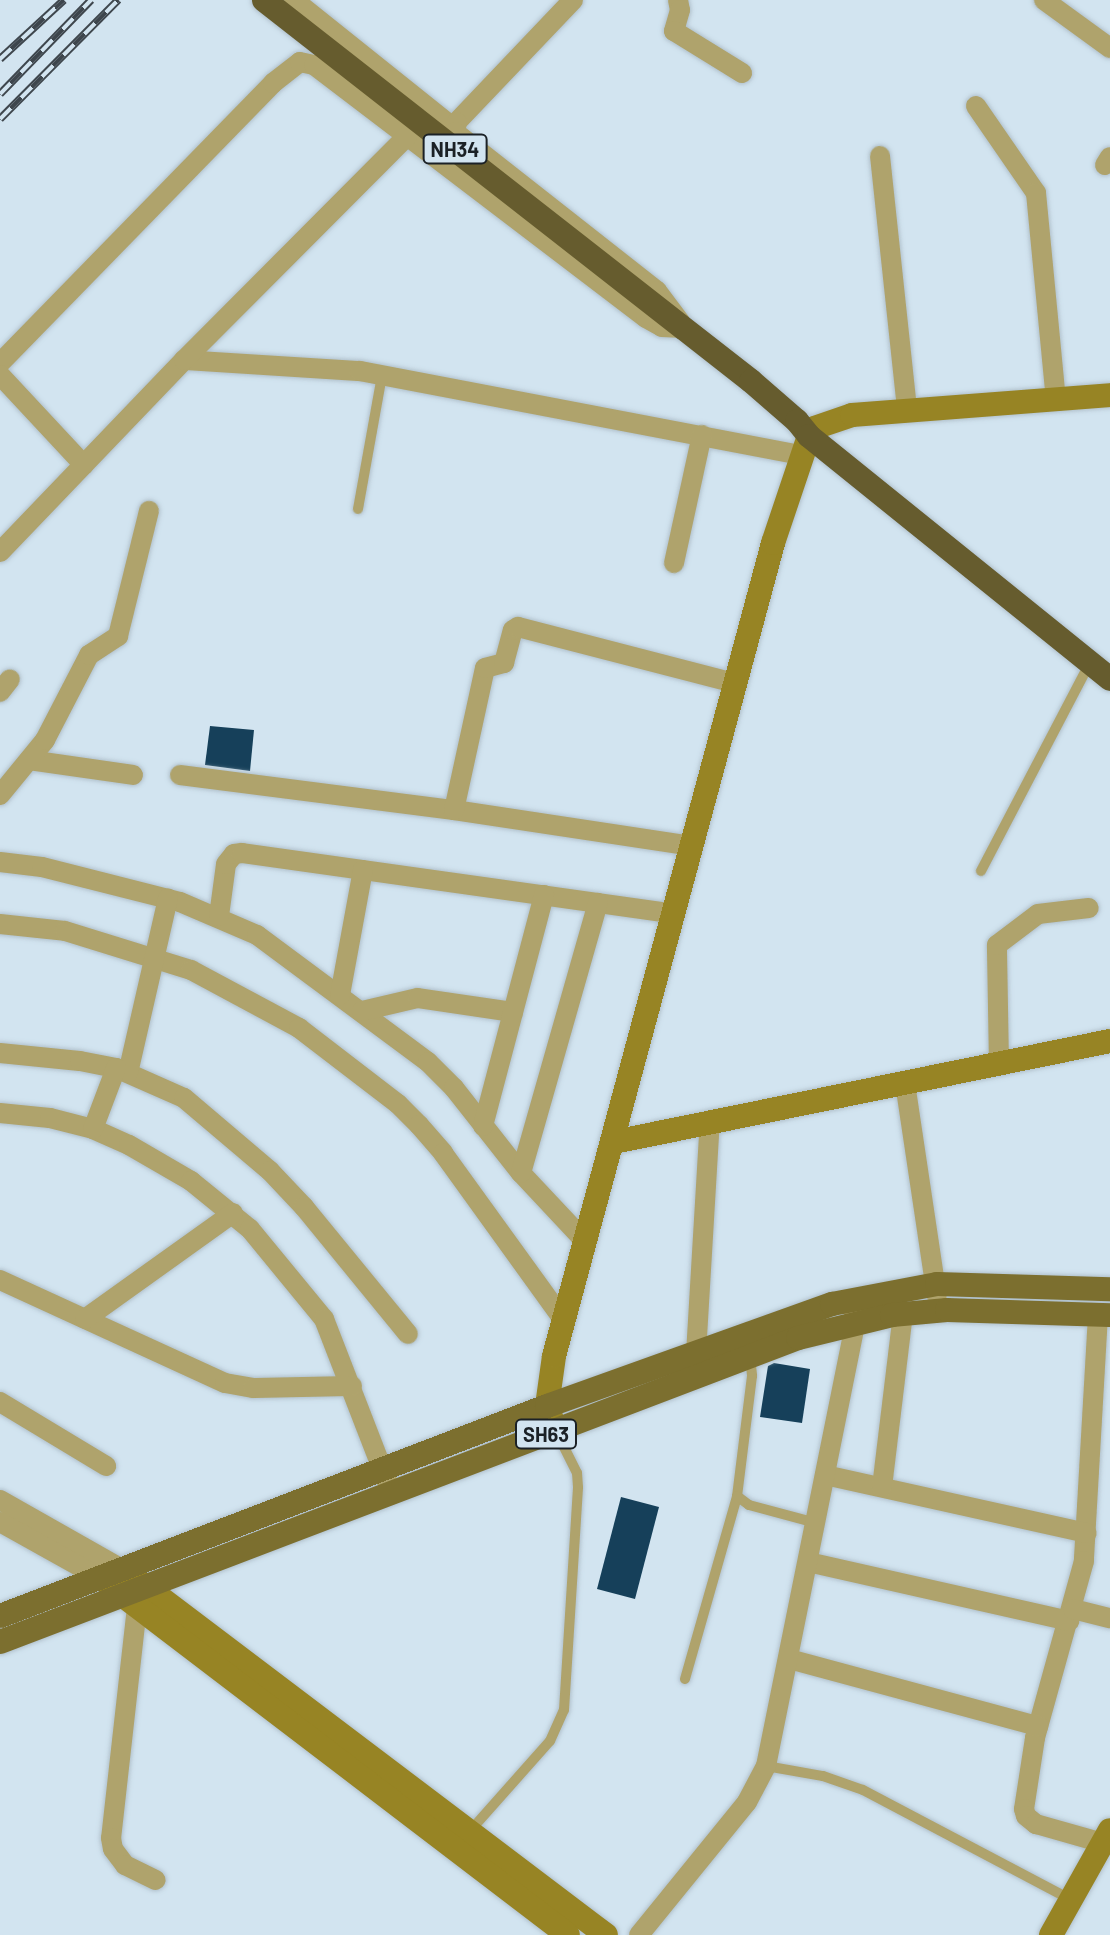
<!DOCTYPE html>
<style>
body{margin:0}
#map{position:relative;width:1110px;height:1935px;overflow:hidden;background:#d2e4f0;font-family:Barlow,sans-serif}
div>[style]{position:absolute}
.building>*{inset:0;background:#16405a}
.roads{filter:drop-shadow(0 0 2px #b1c1cc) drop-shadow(0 0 2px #b1c1cc)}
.lane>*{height:10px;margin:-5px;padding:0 5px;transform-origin:5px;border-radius:5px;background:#afa36c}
.street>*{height:20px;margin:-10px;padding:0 10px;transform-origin:10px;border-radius:10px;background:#afa36c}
.secondary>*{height:24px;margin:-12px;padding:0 12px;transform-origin:12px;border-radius:12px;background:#978424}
.primary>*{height:24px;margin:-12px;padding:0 12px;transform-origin:12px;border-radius:12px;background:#7c6f2f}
.highway>*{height:24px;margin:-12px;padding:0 12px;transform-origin:12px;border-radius:12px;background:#665c2e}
.rail>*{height:8px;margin-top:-4px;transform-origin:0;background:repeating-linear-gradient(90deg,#d2e4f0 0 15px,#3e464d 0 30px);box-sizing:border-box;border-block:2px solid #3e464d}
span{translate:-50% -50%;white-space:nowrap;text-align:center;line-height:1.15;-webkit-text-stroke:8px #d2e4f0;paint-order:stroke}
.shield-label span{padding:2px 6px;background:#d2e4f0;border:2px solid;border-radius:6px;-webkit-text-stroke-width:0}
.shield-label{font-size:20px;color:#1b2126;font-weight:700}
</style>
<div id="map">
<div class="building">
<div style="clip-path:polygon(210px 726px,254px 730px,250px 771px,205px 765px)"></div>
<div style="clip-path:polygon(774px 1363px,810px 1369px,802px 1423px,760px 1417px,768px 1366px)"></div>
<div style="clip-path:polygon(621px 1497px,659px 1507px,635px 1599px,597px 1589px)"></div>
</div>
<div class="roads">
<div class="lane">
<div style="left:358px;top:509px;width:136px;rotate:-79.8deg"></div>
<div style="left:981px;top:871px;width:233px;rotate:-62.4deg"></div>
<div style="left:750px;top:1356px;width:20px;rotate:84deg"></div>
<div style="left:752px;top:1376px;width:121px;rotate:97.1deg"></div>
<div style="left:737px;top:1496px;width:15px;rotate:37deg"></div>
<div style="left:749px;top:1505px;width:69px;rotate:15deg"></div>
<div style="left:685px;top:1679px;width:190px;rotate:-74.1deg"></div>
<div style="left:766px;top:1766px;width:58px;rotate:10deg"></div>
<div style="left:823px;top:1776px;width:42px;rotate:19.3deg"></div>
<div style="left:863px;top:1790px;width:234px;rotate:27.8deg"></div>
<div style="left:470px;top:1831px;width:120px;rotate:-48.4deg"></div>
<div style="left:550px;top:1741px;width:34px;rotate:-66deg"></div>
<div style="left:564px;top:1710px;width:223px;rotate:-86.4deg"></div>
<div style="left:578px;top:1487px;width:14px;rotate:-94deg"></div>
<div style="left:577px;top:1473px;width:47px;rotate:-116.6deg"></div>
</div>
<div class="street">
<div style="left:294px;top:0;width:205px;rotate:38.7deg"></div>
<div style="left:573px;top:0;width:168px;rotate:133.6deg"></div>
<div style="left:457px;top:122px;width:10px;rotate:101deg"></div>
<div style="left:455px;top:132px;width:257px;rotate:38.2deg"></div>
<div style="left:657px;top:291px;width:39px;rotate:53deg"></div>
<div style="left:678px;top:0;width:10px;rotate:79deg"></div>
<div style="left:680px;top:10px;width:22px;rotate:106deg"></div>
<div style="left:674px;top:31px;width:80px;rotate:31.7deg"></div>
<div style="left:1044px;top:0;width:82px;rotate:36deg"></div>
<div style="left:976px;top:106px;width:106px;rotate:55.4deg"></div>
<div style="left:1036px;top:193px;width:207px;rotate:84.5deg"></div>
<div style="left:880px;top:156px;width:255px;rotate:83.9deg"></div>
<div style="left:1105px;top:165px;width:9px;rotate:-58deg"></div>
<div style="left:184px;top:360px;width:176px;rotate:3.6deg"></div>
<div style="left:360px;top:371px;width:449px;rotate:10.8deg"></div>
<div style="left:0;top:363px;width:391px;rotate:-45.7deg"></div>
<div style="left:273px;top:83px;width:34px;rotate:-38deg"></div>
<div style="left:300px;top:62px;width:14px;rotate:12deg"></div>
<div style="left:314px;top:65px;width:417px;rotate:37.3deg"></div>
<div style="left:646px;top:318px;width:18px;rotate:29deg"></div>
<div style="left:662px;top:327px;width:21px;rotate:3deg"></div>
<div style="left:0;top:375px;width:123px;rotate:47deg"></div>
<div style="left:0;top:552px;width:266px;rotate:-46.2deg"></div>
<div style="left:184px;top:360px;width:316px;rotate:-45.1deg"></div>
<div style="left:674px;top:563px;width:131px;rotate:-77.7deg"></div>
<div style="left:0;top:692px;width:16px;rotate:-52deg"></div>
<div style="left:29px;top:760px;width:105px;rotate:8.2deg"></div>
<div style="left:180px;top:775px;width:276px;rotate:7.3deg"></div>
<div style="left:454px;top:810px;width:240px;rotate:8.6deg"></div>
<div style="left:0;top:795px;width:71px;rotate:-50.7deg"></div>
<div style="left:45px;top:740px;width:96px;rotate:-62.6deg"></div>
<div style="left:89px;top:655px;width:35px;rotate:-33deg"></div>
<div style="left:118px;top:636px;width:129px;rotate:-76.1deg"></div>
<div style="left:454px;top:810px;width:145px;rotate:-77.7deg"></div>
<div style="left:485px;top:668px;width:20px;rotate:-15deg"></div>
<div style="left:504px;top:663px;width:34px;rotate:-75deg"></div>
<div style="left:513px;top:630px;width:6px;rotate:-31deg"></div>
<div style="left:518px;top:627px;width:224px;rotate:14.5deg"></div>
<div style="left:0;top:862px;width:42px;rotate:6.8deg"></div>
<div style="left:42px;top:867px;width:142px;rotate:14.2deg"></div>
<div style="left:180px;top:902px;width:84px;rotate:23.2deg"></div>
<div style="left:257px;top:935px;width:213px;rotate:36.6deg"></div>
<div style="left:428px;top:1062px;width:37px;rotate:45deg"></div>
<div style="left:454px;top:1088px;width:108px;rotate:51.8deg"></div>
<div style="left:521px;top:1173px;width:92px;rotate:46.8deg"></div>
<div style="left:219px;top:916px;width:52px;rotate:-82.3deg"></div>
<div style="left:226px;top:864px;width:13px;rotate:-51deg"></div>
<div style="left:234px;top:854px;width:8px;rotate:-7deg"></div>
<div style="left:242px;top:853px;width:433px;rotate:8deg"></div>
<div style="left:0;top:924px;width:65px;rotate:6.1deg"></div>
<div style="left:65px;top:931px;width:132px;rotate:17.2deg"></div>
<div style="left:191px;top:970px;width:123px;rotate:28.2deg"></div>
<div style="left:299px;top:1028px;width:125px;rotate:37.5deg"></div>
<div style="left:398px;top:1104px;width:30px;rotate:45deg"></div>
<div style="left:419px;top:1125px;width:37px;rotate:49deg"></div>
<div style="left:443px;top:1153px;width:208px;rotate:54.2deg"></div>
<div style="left:340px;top:995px;width:127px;rotate:-79.6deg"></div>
<div style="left:362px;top:1011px;width:57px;rotate:-13.1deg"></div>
<div style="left:418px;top:998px;width:96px;rotate:8.4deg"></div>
<div style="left:0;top:1053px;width:80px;rotate:5.7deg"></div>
<div style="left:80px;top:1061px;width:37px;rotate:11deg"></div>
<div style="left:116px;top:1068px;width:74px;rotate:23.8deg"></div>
<div style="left:184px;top:1098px;width:113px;rotate:40.3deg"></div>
<div style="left:270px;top:1171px;width:50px;rotate:46.6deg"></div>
<div style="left:304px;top:1207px;width:164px;rotate:50.7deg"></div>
<div style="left:999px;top:1065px;width:120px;rotate:-91deg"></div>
<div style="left:997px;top:945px;width:51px;rotate:-37.1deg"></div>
<div style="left:1038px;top:914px;width:51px;rotate:-6.7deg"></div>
<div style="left:128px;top:1073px;width:179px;rotate:-77.1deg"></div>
<div style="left:905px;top:1083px;width:215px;rotate:81.5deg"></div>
<div style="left:0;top:1113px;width:50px;rotate:5.7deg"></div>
<div style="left:50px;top:1118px;width:44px;rotate:14.3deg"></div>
<div style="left:93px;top:1129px;width:39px;rotate:24deg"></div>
<div style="left:129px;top:1145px;width:72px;rotate:30.1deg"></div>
<div style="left:191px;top:1181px;width:76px;rotate:39.1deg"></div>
<div style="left:250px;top:1229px;width:117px;rotate:50.6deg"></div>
<div style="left:324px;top:1319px;width:177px;rotate:68.8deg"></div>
<div style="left:483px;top:1126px;width:239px;rotate:-75.2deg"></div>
<div style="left:93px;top:1129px;width:65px;rotate:-69.3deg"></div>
<div style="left:521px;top:1173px;width:281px;rotate:-74.1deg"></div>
<div style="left:0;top:1280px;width:247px;rotate:24.6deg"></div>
<div style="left:225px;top:1383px;width:28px;rotate:10deg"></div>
<div style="left:253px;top:1388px;width:99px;rotate:-1.2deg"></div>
<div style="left:1098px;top:1315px;width:246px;rotate:93.3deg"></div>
<div style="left:1084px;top:1561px;width:184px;rotate:105.5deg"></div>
<div style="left:1035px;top:1738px;width:72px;rotate:98.8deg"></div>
<div style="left:1024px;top:1809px;width:7px;rotate:74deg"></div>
<div style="left:1026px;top:1816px;width:13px;rotate:39deg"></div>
<div style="left:1036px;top:1824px;width:70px;rotate:15.8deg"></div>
<div style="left:85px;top:1319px;width:182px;rotate:-35.6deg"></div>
<div style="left:699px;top:1363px;width:9px;rotate:-108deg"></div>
<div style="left:696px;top:1354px;width:234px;rotate:-86.6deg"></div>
<div style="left:0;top:1402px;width:124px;rotate:31.1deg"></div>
<div style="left:825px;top:1475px;width:268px;rotate:12.5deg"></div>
<div style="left:882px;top:1487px;width:174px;rotate:-83.1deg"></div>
<div style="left:0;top:1500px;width:140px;rotate:29.5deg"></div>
<div style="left:0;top:1522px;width:115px;rotate:29.2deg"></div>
<div style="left:808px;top:1562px;width:268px;rotate:12.7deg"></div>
<div style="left:137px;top:1607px;width:232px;rotate:96.4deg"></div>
<div style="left:111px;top:1838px;width:11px;rotate:80deg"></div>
<div style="left:113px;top:1849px;width:20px;rotate:53deg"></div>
<div style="left:125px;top:1865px;width:34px;rotate:26deg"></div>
<div style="left:1073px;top:1609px;width:38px;rotate:14deg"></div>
<div style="left:789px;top:1659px;width:258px;rotate:15.1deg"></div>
<div style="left:639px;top:1935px;width:171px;rotate:-50.9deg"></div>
<div style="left:747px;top:1802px;width:41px;rotate:-62.2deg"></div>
<div style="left:766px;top:1766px;width:452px;rotate:-78.6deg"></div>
<div style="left:855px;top:1323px;width:12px;rotate:-95deg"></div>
</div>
<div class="secondary">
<div style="left:614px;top:1142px;width:506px;rotate:-11.51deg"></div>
<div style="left:556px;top:1430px;width:26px;rotate:-111deg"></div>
<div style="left:547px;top:1406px;width:50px;rotate:-82deg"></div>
<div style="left:554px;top:1356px;width:842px;rotate:-74.92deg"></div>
<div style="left:773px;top:543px;width:113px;rotate:-71.4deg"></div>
<div style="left:809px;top:436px;width:9px;rotate:-58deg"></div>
<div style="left:814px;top:428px;width:40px;rotate:-18.9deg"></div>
<div style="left:852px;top:415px;width:259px;rotate:-4.4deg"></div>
<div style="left:133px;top:1577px;width:593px;rotate:37.12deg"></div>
<div style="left:109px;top:1585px;width:577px;rotate:37.33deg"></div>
<div style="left:1051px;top:1935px;width:120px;rotate:-60.7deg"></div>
</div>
<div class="primary">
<div style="left:0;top:1616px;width:586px;rotate:-21deg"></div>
<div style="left:547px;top:1406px;width:303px;rotate:-19.7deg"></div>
<div style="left:832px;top:1304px;width:107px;rotate:-10.8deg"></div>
<div style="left:937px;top:1284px;width:173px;rotate:1.7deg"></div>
<div style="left:0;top:1642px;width:854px;rotate:-20.85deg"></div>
<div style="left:798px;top:1338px;width:97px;rotate:-13.7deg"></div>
<div style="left:892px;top:1315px;width:55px;rotate:-5.2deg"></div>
<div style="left:947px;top:1310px;width:163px;rotate:1.8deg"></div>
</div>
<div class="highway">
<div style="left:264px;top:0;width:618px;rotate:38.04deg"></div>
<div style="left:751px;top:381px;width:61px;rotate:41deg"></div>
<div style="left:797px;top:421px;width:19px;rotate:51deg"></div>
<div style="left:809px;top:436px;width:387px;rotate:38.9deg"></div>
</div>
</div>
<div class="rail">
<div style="left:0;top:59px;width:87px;rotate:-42.7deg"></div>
<div style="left:0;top:94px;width:131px;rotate:-45.9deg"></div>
<div style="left:0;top:119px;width:168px;rotate:-45.2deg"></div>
</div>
<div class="shield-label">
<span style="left:455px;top:149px">NH34</span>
<span style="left:546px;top:1434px">SH63</span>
</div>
</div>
